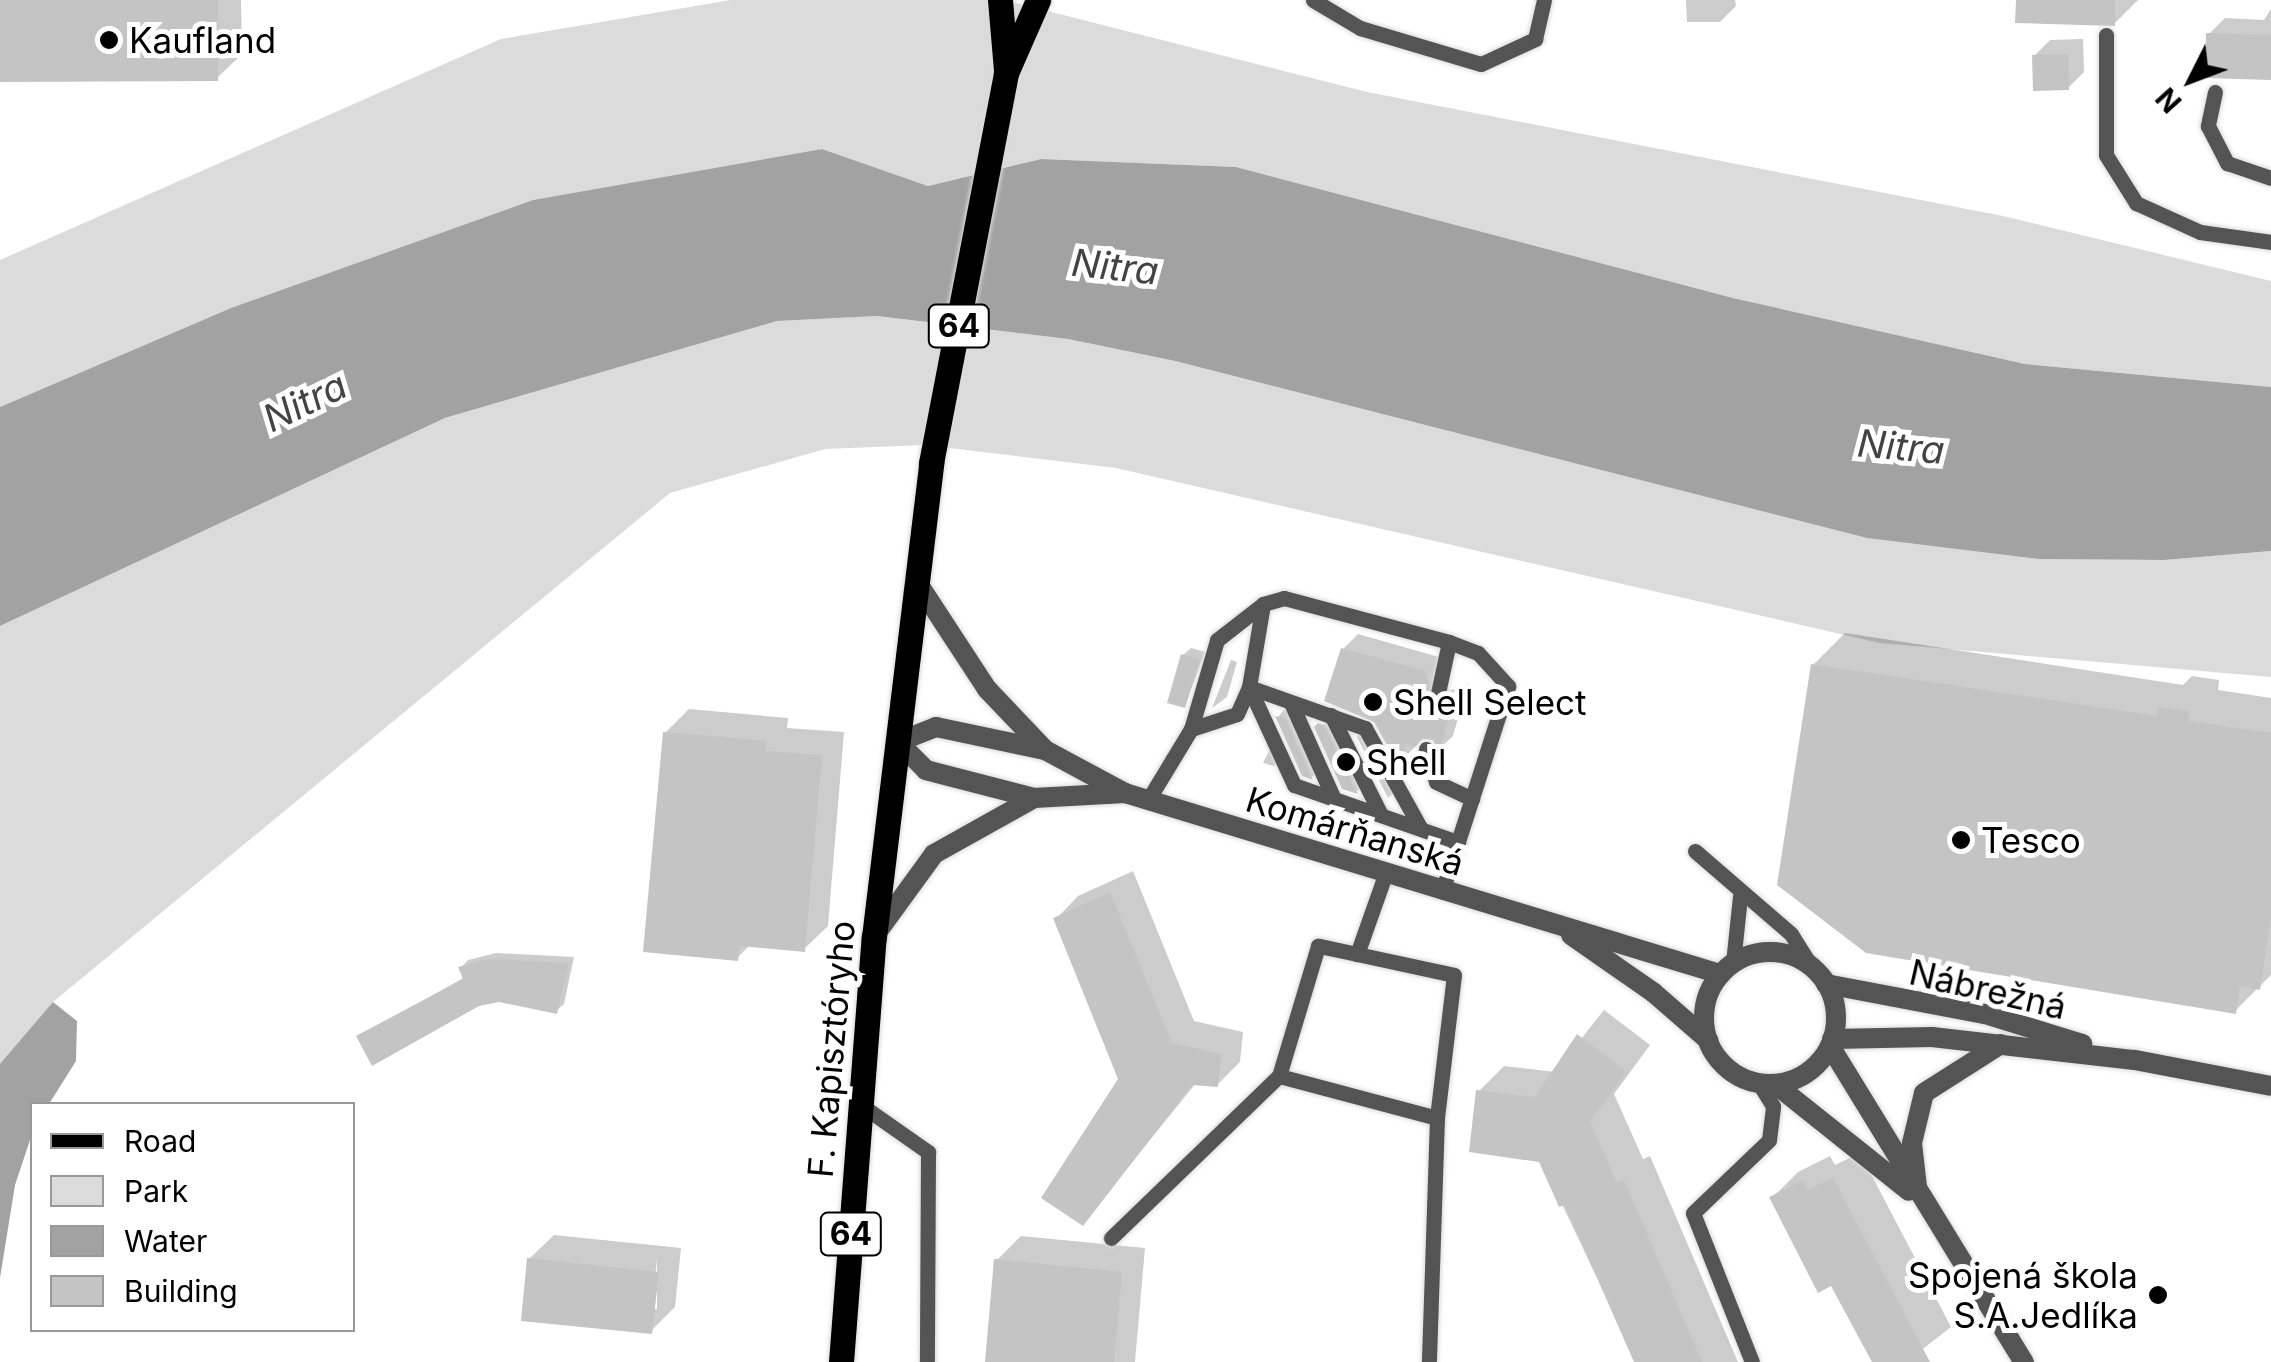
<!DOCTYPE html>
<meta charset="utf-8">
<style>
body{margin:0}
#map{position:relative;width:2271px;height:1362px;overflow:hidden;background:#fff;font-family:Inter,sans-serif}
div>[style]{position:absolute}
.green>*{inset:0;background:#dbdbdb}
.water>*{inset:0;background:#a2a2a2}
.shadow>*{inset:0;background:#0003}
.building>*{inset:0;background:#c4c4c4}
.roads{filter:drop-shadow(0 0 2px #dbdbdb) drop-shadow(0 0 2px #dbdbdb)}
.lane>*{height:15px;margin:-7.5px;padding:0 7.5px;transform-origin:7.5px;border-radius:7.5px;background:#545454}
.street>*{height:20px;margin:-10px;padding:0 10px;transform-origin:10px;border-radius:10px;background:#545454}
.street>.ring{margin:-10px;padding:0;box-sizing:content-box;background:none;border:20px solid #545454;border-radius:50%}
.primary>*{height:25px;margin:-12.5px;padding:0 12.5px;transform-origin:12.5px;border-radius:12.5px;background:#000}
.dots>*{width:28px;height:28px;translate:-50% -50%;box-sizing:border-box;border:5px solid #fff;border-radius:50%}
span{translate:-50% -50%;white-space:nowrap;text-align:center;line-height:1.15;-webkit-text-stroke:10px #fff;paint-order:stroke}
.shield-label span{padding:2px 8px;background:#fff;border:2px solid;border-radius:8px;-webkit-text-stroke-width:0}
.shield-label{font-size:32px;color:#000;font-weight:700}
.poi-label{font-size:35px;color:#000}
.left{translate:0 -50%;text-align:left}
.right{translate:-100% -50%;text-align:right}
.street-label{font-size:35px;color:#000}
.water-label{font-size:38px;color:#434343;font-style:italic}
.legend{position:absolute;left:30px;top:1102px;width:325px;height:230px;box-sizing:border-box;background:#fff;border:2px solid #999;margin:0;padding:12px 18px;list-style:none;font-size:30px;color:#000}
.legend li{display:flex;align-items:center;gap:20px;height:50px}
.legend b{width:50px;border:2px solid #999}
.north{position:absolute;left:2141px;top:30px;width:100px;height:100px;-webkit-text-stroke:8px #fff;paint-order:stroke;rotate:228deg;font-size:28px;font-weight:700;line-height:40px;text-align:center;color:#000}
.north::after{content:'';display:block;margin:auto;width:35px;height:45px;background:#000;clip-path:polygon(50% 0,100% 100%,50% 72%,0 100%)}
</style>
<div id="map">
<div class="green">
<div style="clip-path:polygon(731px 0,1004px 0,1367px 92px,2003px 216px,2271px 281px,2271px 387px,2025px 364px,1733px 298px,1236px 167px,1041px 159px,928px 186px,822px 149px,533px 200px,231px 308px,0 407px,0 260px,501px 39px)"></div>
<div style="clip-path:polygon(877px 316px,1068px 339px,1175px 361px,1868px 538px,2039px 559px,2164px 560px,2271px 551px,2271px 677px,1880px 643px,1116px 468px,925px 445px,825px 449px,670px 493px,53px 1002px,0 1156px,0 626px,445px 418px,777px 321px)"></div>
</div>
<div class="water">
<div style="clip-path:polygon(822px 149px,928px 186px,1041px 159px,1236px 167px,1733px 298px,2025px 364px,2271px 387px,2271px 551px,2164px 560px,2039px 559px,1867px 538px,1175px 361px,1068px 339px,877px 316px,777px 321px,445px 418px,0 626px,0 407px,231px 308px,533px 200px)"></div>
<div style="clip-path:polygon(53px 1002px,77px 1021px,76px 1061px,49px 1104px,32px 1104px,32px 1134px,15px 1185px,0 1278px,0 1064px)"></div>
</div>
<div class="shadow">
<div style="clip-path:polygon(0 0,241px 0,242px 54px,217px 78px,0 80px)"></div>
<div style="clip-path:polygon(1686px 0,1735px 0,1736px 6px,1720px 22px,1687px 22px)"></div>
<div style="clip-path:polygon(2048px 0,2138px 0,2114px 24px)"></div>
<div style="clip-path:polygon(2271px 9px,2271px 78px,2209px 34px,2225px 18px,2264px 20px)"></div>
<div style="clip-path:polygon(2083px 39px,2084px 72px,2068px 88px,2034px 56px,2050px 40px)"></div>
<div style="clip-path:polygon(1845px 633px,2183px 685px,2192px 676px,2219px 680px,2218px 690px,2271px 698px,2271px 975px,2235px 1011px,1813px 665px)"></div>
<div style="clip-path:polygon(1358px 634px,1439px 657px,1449px 691px,1468px 683px,1453px 736px,1439px 749px,1428px 734px,1400px 762px,1343px 649px)"></div>
<div style="clip-path:polygon(1191px 648px,1205px 652px,1185px 706px,1183px 655px)"></div>
<div style="clip-path:polygon(1231px 660px,1237px 662px,1227px 697px,1212px 708px)"></div>
<div style="clip-path:polygon(689px 709px,788px 718px,787px 728px,844px 732px,828px 926px,804px 949px,751px 944px,737px 958px,665px 733px)"></div>
<div style="clip-path:polygon(1284px 710px,1293px 712px,1319px 770px,1312px 777px,1304px 774px,1278px 717px)"></div>
<div style="clip-path:polygon(1327px 721px,1364px 784px,1357px 791px,1344px 787px,1320px 729px)"></div>
<div style="clip-path:polygon(1362px 731px,1394px 792px,1388px 798px,1357px 737px)"></div>
<div style="clip-path:polygon(1273px 743px,1280px 760px,1274px 766px,1263px 763px)"></div>
<div style="clip-path:polygon(1133px 871px,1194px 1021px,1243px 1032px,1240px 1062px,1217px 1085px,1196px 1083px,1083px 1223px,1121px 1080px,1056px 919px,1078px 896px)"></div>
<div style="clip-path:polygon(496px 953px,574px 957px,564px 1004px,556px 1011px,499px 1000px,359px 1037px,465px 977px,461px 968px,468px 960px)"></div>
<div style="clip-path:polygon(1604px 1010px,1650px 1045px,1614px 1094px,1643px 1159px,1650px 1156px,1738px 1362px,1637px 1362px,1541px 1160px,1478px 1092px,1504px 1066px,1555px 1072px)"></div>
<div style="clip-path:polygon(1860px 1153px,1951px 1327px,1906px 1362px,1874px 1362px,1832px 1283px,1772px 1198px,1798px 1172px,1830px 1156px,1835px 1165px)"></div>
<div style="clip-path:polygon(evenodd,554px 1235px,681px 1248px,675px 1307px,651px 1331px,529px 1259px,554px 1235px,657px 1259px,657px 1309px,652px 1309px,657px 1259px)"></div>
<div style="clip-path:polygon(1021px 1236px,1145px 1248px,1135px 1362px,987px 1362px,997px 1260px)"></div>
</div>
<div class="building">
<div style="clip-path:polygon(0 0,218px 0,218px 81px,0 82px)"></div>
<div style="clip-path:polygon(2016px 0,2115px 0,2115px 26px,2015px 23px)"></div>
<div style="clip-path:polygon(2206px 33px,2271px 35px,2271px 80px,2205px 78px)"></div>
<div style="clip-path:polygon(2068px 54px,2069px 90px,2033px 91px,2032px 55px)"></div>
<div style="clip-path:polygon(1341px 648px,1425px 671px,1435px 704px,1455px 694px,1439px 753px,1433px 740px,1422px 739px,1415px 747px,1406px 744px,1399px 767px,1374px 722px,1324px 701px)"></div>
<div style="clip-path:polygon(1181px 654px,1200px 660px,1185px 708px,1167px 703px)"></div>
<div style="clip-path:polygon(1811px 664px,2157px 716px,2158px 707px,2189px 711px,2188px 721px,2271px 733px,2271px 916px,2260px 990px,2240px 986px,2236px 1014px,1866px 953px,1777px 885px)"></div>
<div style="clip-path:polygon(1275px 716px,1286px 719px,1313px 780px,1302px 776px)"></div>
<div style="clip-path:polygon(1318px 723px,1324px 725px,1358px 794px,1342px 789px,1314px 727px)"></div>
<div style="clip-path:polygon(663px 732px,766px 741px,765px 751px,822px 755px,805px 952px,740px 946px,738px 961px,643px 952px)"></div>
<div style="clip-path:polygon(1110px 892px,1172px 1043px,1221px 1054px,1218px 1087px,1192px 1085px,1083px 1226px,1041px 1198px,1118px 1079px,1053px 918px)"></div>
<div style="clip-path:polygon(487px 959px,569px 963px,557px 1014px,499px 1002px,479px 1006px,372px 1066px,356px 1036px,463px 979px,458px 967px)"></div>
<div style="clip-path:polygon(1577px 1034px,1627px 1072px,1590px 1121px,1617px 1183px,1624px 1180px,1702px 1362px,1634px 1362px,1565px 1205px,1559px 1207px,1539px 1162px,1469px 1152px,1476px 1090px,1535px 1097px)"></div>
<div style="clip-path:polygon(1833px 1177px,1855px 1220px,1930px 1362px,1872px 1362px,1831px 1286px,1818px 1293px,1769px 1197px,1803px 1180px,1808px 1190px)"></div>
<div style="clip-path:polygon(527px 1258px,659px 1272px,652px 1334px,521px 1321px)"></div>
<div style="clip-path:polygon(994px 1259px,1122px 1272px,1114px 1362px,985px 1362px)"></div>
</div>
<div class="roads">
<div class="lane">
<div style="left:1313px;top:0;width:55px;rotate:30.8deg"></div>
<div style="left:1360px;top:28px;width:126px;rotate:16.6deg"></div>
<div style="left:1481px;top:64px;width:60px;rotate:-24.8deg"></div>
<div style="left:1535px;top:39px;width:40px;rotate:-77deg"></div>
<div style="left:2106px;top:35px;width:120px;rotate:90deg"></div>
<div style="left:2106px;top:155px;width:57px;rotate:58deg"></div>
<div style="left:2136px;top:203px;width:70px;rotate:24.4deg"></div>
<div style="left:2200px;top:232px;width:72px;rotate:8deg"></div>
<div style="left:2215px;top:92px;width:35px;rotate:102deg"></div>
<div style="left:2208px;top:126px;width:42px;rotate:62.8deg"></div>
<div style="left:2227px;top:163px;width:46px;rotate:18.8deg"></div>
<div style="left:1249px;top:687px;width:108px;rotate:65.3deg"></div>
<div style="left:1294px;top:785px;width:174px;rotate:19.2deg"></div>
<div style="left:1249px;top:687px;width:123px;rotate:19.5deg"></div>
<div style="left:1365px;top:728px;width:115px;rotate:61deg"></div>
<div style="left:1438px;top:693px;width:52px;rotate:-77.8deg"></div>
<div style="left:1291px;top:703px;width:105px;rotate:65.9deg"></div>
<div style="left:1331px;top:715px;width:112px;rotate:63.4deg"></div>
<div style="left:1191px;top:729px;width:48px;rotate:-18.1deg"></div>
<div style="left:1237px;top:714px;width:30px;rotate:-66deg"></div>
<div style="left:1249px;top:687px;width:84px;rotate:-80.4deg"></div>
<div style="left:1426px;top:749px;width:34px;rotate:73deg"></div>
<div style="left:1436px;top:782px;width:40px;rotate:25deg"></div>
<div style="left:1148px;top:800px;width:83px;rotate:-58.8deg"></div>
<div style="left:1191px;top:729px;width:93px;rotate:-73.7deg"></div>
<div style="left:1217px;top:640px;width:58px;rotate:-38deg"></div>
<div style="left:1263px;top:604px;width:22px;rotate:-16deg"></div>
<div style="left:1284px;top:598px;width:171px;rotate:14.9deg"></div>
<div style="left:1449px;top:642px;width:31px;rotate:21deg"></div>
<div style="left:1478px;top:653px;width:45px;rotate:47.7deg"></div>
<div style="left:1508px;top:686px;width:216px;rotate:107.8deg"></div>
<div style="left:1695px;top:851px;width:127px;rotate:40.8deg"></div>
<div style="left:1791px;top:934px;width:41px;rotate:57.8deg"></div>
<div style="left:1385px;top:875px;width:84px;rotate:109.5deg"></div>
<div style="left:1357px;top:954px;width:40px;rotate:-168deg"></div>
<div style="left:1318px;top:946px;width:136px;rotate:106.7deg"></div>
<div style="left:1279px;top:1076px;width:163px;rotate:14.9deg"></div>
<div style="left:1357px;top:954px;width:99px;rotate:12.2deg"></div>
<div style="left:1454px;top:975px;width:144px;rotate:96.8deg"></div>
<div style="left:1437px;top:1118px;width:244px;rotate:91.9deg"></div>
<div style="left:1733px;top:963px;width:67px;rotate:-84deg"></div>
<div style="left:861px;top:1105px;width:82px;rotate:35deg"></div>
<div style="left:928px;top:1152px;width:210px;rotate:90.3deg"></div>
<div style="left:1111px;top:1238px;width:233px;rotate:-44deg"></div>
<div style="left:1752px;top:1362px;width:160px;rotate:-111.6deg"></div>
<div style="left:1693px;top:1213px;width:105px;rotate:-43.8deg"></div>
<div style="left:1769px;top:1140px;width:34px;rotate:-83deg"></div>
<div style="left:1773px;top:1106px;width:28px;rotate:-122deg"></div>
</div>
<div class="street">
<div style="left:917px;top:582px;width:128px;rotate:56.8deg"></div>
<div style="left:987px;top:689px;width:84px;rotate:46.4deg"></div>
<div style="left:1125px;top:793px;width:91px;rotate:176.9deg"></div>
<div style="left:1034px;top:798px;width:112px;rotate:-165.5deg"></div>
<div style="left:926px;top:770px;width:40px;rotate:-135deg"></div>
<div style="left:898px;top:742px;width:41px;rotate:-21.5deg"></div>
<div style="left:936px;top:727px;width:111px;rotate:11.9deg"></div>
<div style="left:1045px;top:750px;width:91px;rotate:28.3deg"></div>
<div style="left:1125px;top:793px;width:622px;rotate:16.92deg"></div>
<div style="left:875px;top:935px;width:100px;rotate:-53.9deg"></div>
<div style="left:934px;top:854px;width:115px;rotate:-29.2deg"></div>
<div style="left:1571px;top:935px;width:101px;rotate:34.9deg"></div>
<div style="left:1654px;top:993px;width:72px;rotate:41deg"></div>
<div class="ring" style="left:1704px;top:952px;width:112px;height:112px"></div>
<div style="left:1826px;top:984px;width:162px;rotate:10.7deg"></div>
<div style="left:1985px;top:1014px;width:102px;rotate:17.2deg"></div>
<div style="left:1832px;top:1039px;width:100px;rotate:-1.1deg"></div>
<div style="left:1932px;top:1037px;width:204px;rotate:6.5deg"></div>
<div style="left:2135px;top:1060px;width:138px;rotate:10.8deg"></div>
<div style="left:1830px;top:1046px;width:371px;rotate:58.5deg"></div>
<div style="left:1775px;top:1084px;width:171px;rotate:38.6deg"></div>
<div style="left:1917px;top:1187px;width:44px;rotate:-96.5deg"></div>
<div style="left:1912px;top:1143px;width:51px;rotate:-76.5deg"></div>
<div style="left:1924px;top:1093px;width:91px;rotate:-32.5deg"></div>
</div>
<div class="primary">
<div style="left:1000px;top:0;width:70px;rotate:85.1deg"></div>
<div style="left:841px;top:1362px;width:426px;rotate:-85.6deg"></div>
<div style="left:874px;top:937px;width:477px;rotate:-83.1deg"></div>
<div style="left:931px;top:463px;width:397px;rotate:-79.1deg"></div>
<div style="left:1006px;top:73px;width:80px;rotate:-66.3deg"></div>
</div>
</div>
<div class="dots">
<div style="left:109px;top:40px;background:#000"></div>
<div style="left:1373px;top:702px;background:#000"></div>
<div style="left:1346px;top:762px;background:#000"></div>
<div style="left:1961px;top:840px;background:#000"></div>
<div style="left:2158px;top:1295px;background:#000"></div>
</div>
<div class="shield-label">
<span style="left:959px;top:326px">64</span>
<span style="left:851px;top:1234px">64</span>
</div>
<div class="poi-label">
<span class="left" style="left:129px;top:40px">Kaufland</span>
<span class="left" style="left:1393px;top:702px">Shell Select</span>
<span class="left" style="left:1366px;top:762px">Shell</span>
<span class="left" style="left:1981px;top:840px">Tesco</span>
<span class="right" style="left:2138px;top:1295px">Spojená škola<br>S.A.Jedlíka</span>
</div>
<div class="street-label">
<span style="left:1355px;top:831px;rotate:17deg">Komárňanská</span>
<span style="left:1988px;top:989px;rotate:13deg">Nábrežná</span>
<span style="left:831px;top:1049px;rotate:-85deg">F. Kapisztóryho</span>
</div>
<div class="water-label">
<span style="left:1115px;top:267px;rotate:6deg">Nitra</span>
<span style="left:305px;top:402px;rotate:-26deg">Nitra</span>
<span style="left:1901px;top:447px;rotate:5deg">Nitra</span>
</div>
<ul class="legend">
<li><b style="height:12px;background:#000"></b>Road</li>
<li><b style="height:28px;background:#dbdbdb"></b>Park</li>
<li><b style="height:28px;background:#a2a2a2"></b>Water</li>
<li><b style="height:28px;background:#c4c4c4"></b>Building</li>
</ul>
<div class="north">N</div>
</div>
